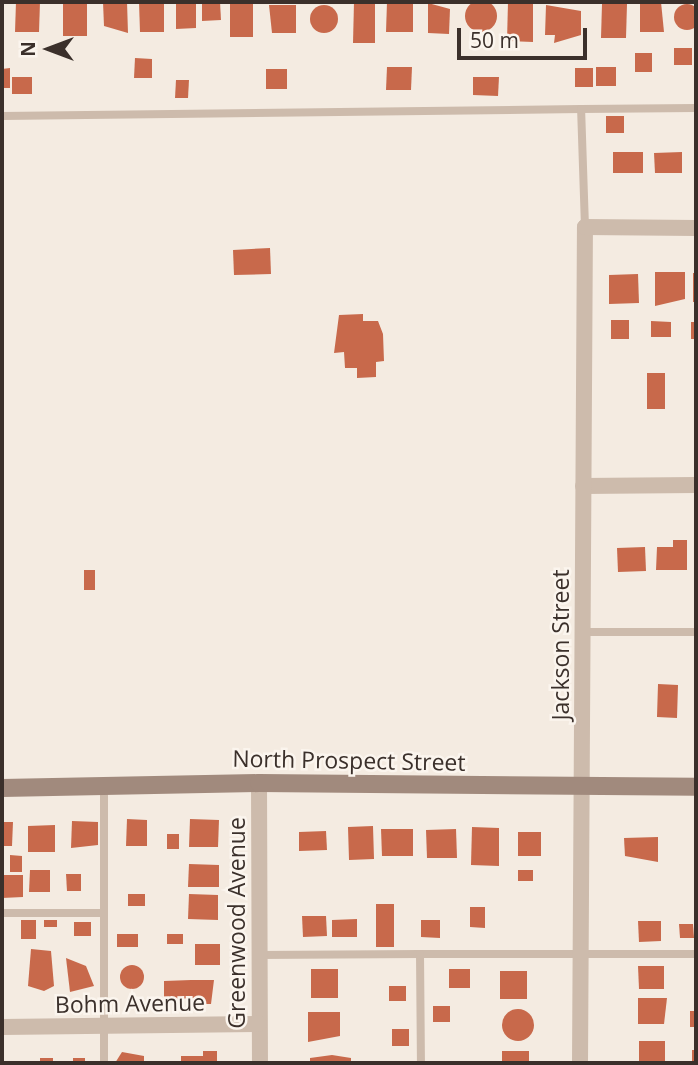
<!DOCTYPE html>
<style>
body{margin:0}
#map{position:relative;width:698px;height:1065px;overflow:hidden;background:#f4ebe1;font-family:"Open Sans",sans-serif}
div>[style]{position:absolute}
.building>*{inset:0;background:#c8694b}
.round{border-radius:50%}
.lane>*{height:8px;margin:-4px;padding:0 4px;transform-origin:4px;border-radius:4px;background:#cdbbac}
.street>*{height:16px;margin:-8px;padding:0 8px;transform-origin:8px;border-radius:8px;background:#cdbbac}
.secondary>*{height:18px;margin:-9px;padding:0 9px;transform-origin:9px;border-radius:9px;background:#a18a7d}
span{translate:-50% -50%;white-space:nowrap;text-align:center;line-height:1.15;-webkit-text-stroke:5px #fbf5ee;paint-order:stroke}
.street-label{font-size:23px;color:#3b302b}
.frame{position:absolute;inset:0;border:4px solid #3b302b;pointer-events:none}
.north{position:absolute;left:14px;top:14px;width:70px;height:70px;-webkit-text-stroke:5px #fbf5ee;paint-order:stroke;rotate:270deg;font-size:19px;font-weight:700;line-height:28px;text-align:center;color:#3b302b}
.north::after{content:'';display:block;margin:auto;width:24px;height:32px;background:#3b302b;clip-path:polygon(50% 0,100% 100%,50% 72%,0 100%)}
.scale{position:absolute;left:457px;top:28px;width:130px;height:32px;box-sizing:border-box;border:4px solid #3b302b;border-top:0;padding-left:9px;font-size:21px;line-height:24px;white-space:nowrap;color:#3b302b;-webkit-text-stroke:5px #fbf5ee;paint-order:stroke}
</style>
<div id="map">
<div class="building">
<div class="round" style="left:465px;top:0;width:32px;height:32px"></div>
<div style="clip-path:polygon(16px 2px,40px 2px,39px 32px,15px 32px)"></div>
<div style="clip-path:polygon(63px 2px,87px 2px,87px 36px,63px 36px)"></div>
<div style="clip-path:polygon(103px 2px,127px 2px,128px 33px,104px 26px)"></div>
<div style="clip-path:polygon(139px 2px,164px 2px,164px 32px,140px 32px)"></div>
<div style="clip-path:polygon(176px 2px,196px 2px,196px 28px,176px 29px)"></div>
<div style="clip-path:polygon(202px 2px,220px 2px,221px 20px,202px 21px)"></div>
<div style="clip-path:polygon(230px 2px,253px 3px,253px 37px,230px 37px)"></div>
<div style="clip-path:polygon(354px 2px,375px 2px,375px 43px,353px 43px)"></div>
<div style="clip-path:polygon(387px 2px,413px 2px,413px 32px,386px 32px)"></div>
<div style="clip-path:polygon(508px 2px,533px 2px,533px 42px,507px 41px)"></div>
<div style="clip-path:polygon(640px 2px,661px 2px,664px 32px,640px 32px)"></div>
<div style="clip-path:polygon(428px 3px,450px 9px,449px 34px,428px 33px)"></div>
<div class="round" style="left:674px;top:4px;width:26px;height:26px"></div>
<div style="clip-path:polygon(602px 4px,627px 4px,626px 38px,601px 38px)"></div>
<div class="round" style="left:310px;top:5px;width:28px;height:28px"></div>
<div style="clip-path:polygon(269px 5px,296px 5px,296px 33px,272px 33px)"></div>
<div style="clip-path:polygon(546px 5px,581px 11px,581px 35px,554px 43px,555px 35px,545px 35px)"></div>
<div style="clip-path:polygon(674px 48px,692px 48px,692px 65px,674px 65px)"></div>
<div style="clip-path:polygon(635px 53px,652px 53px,652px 72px,635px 72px)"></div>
<div style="clip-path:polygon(135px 58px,152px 59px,152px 78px,134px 78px)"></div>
<div style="clip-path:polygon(387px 67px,412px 67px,411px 90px,386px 90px)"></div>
<div style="clip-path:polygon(596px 67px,616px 67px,616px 86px,596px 86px)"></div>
<div style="clip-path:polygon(10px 68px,10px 88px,2px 88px,2px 69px)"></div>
<div style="clip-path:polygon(575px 68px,593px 68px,593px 87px,575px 87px)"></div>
<div style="clip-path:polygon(266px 69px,287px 69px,287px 89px,266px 89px)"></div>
<div style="clip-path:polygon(12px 77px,32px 77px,32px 94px,12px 94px)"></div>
<div style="clip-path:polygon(473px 77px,499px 77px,498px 96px,473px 95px)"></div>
<div style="clip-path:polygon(176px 80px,189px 80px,188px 98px,175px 98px)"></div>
<div style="clip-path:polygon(606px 116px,624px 116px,624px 133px,606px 133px)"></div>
<div style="clip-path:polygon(613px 152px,643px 152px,643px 173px,613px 173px)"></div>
<div style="clip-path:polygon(682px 152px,682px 173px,655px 173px,654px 153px)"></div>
<div style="clip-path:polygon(270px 248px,271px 274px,234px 275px,233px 250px)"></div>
<div style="clip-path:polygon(655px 272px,685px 272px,685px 299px,655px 306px)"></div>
<div style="clip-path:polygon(693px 273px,696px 273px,696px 302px,693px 302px)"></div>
<div style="clip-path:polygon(638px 274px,639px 303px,609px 304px,609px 275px)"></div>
<div style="clip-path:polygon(363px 314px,363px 321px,378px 321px,383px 334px,384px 361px,376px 362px,376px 377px,357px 378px,357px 368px,345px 368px,344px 352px,334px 353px,339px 315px)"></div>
<div style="clip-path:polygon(611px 320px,629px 320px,629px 339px,611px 339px)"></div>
<div style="clip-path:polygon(651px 321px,671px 322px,671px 337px,651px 337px)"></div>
<div style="clip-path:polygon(691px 322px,696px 322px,696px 339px,691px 339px)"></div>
<div style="clip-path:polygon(647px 373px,665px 373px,665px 409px,647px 409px)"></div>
<div style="clip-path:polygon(673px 540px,687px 540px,687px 570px,656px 570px,657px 547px,673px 547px)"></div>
<div style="clip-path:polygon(645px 547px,646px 571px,618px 572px,617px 548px)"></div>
<div style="clip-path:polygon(84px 570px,95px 570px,95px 590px,84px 590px)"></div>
<div style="clip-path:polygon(658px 684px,678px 685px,677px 718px,657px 717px)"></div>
<div style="clip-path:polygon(127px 819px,147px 820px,147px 846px,126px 846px)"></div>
<div style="clip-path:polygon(190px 819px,219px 820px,218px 847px,189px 847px)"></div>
<div style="clip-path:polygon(72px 821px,98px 822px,98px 845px,71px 848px)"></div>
<div style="clip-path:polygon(2px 822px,13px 822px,12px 846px,2px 846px)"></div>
<div style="clip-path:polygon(55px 825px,55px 852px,28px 852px,28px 826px)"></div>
<div style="clip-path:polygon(373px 826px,374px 859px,349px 860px,348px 827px)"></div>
<div style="clip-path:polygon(472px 827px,499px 828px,499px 866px,471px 865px)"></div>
<div style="clip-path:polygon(381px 829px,413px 829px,413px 856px,382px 856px)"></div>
<div style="clip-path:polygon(456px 829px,457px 858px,427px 858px,426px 830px)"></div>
<div style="clip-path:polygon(326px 831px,327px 850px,299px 851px,299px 832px)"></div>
<div style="clip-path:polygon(518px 832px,541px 832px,541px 856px,518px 856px)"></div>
<div style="clip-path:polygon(167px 834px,179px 834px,179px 849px,167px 849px)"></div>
<div style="clip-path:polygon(658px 837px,658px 862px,625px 856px,624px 838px)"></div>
<div style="clip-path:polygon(10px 855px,22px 856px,22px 872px,10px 872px)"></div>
<div style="clip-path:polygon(189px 864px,219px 865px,219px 887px,188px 887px)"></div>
<div style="clip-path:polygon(30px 870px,50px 870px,50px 892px,29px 892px)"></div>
<div style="clip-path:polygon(518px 870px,533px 870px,533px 881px,518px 881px)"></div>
<div style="clip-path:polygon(66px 874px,81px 874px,81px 891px,67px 891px)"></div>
<div style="clip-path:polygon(2px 875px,23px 875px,23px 897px,2px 898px)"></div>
<div style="clip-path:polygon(128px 894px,145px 894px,145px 906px,128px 906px)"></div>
<div style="clip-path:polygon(189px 894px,218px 895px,218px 920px,188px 919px)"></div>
<div style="clip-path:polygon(376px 904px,394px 904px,394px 947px,376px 947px)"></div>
<div style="clip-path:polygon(470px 907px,485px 907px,485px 928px,470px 927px)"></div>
<div style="clip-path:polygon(302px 916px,326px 916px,327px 936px,303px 937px)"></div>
<div style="clip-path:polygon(357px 919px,357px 937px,332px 937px,332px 920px)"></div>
<div style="clip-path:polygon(21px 920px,36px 920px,36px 939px,21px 939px)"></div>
<div style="clip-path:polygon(44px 920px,57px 920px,57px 927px,44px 927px)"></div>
<div style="clip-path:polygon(421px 920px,440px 920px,440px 938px,421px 937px)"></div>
<div style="clip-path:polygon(638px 921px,661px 921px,661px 941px,639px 942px)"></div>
<div style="clip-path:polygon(74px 922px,91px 922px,91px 936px,74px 936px)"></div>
<div style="clip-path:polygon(679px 924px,693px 924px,694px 938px,680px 938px)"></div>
<div style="clip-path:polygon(117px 934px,138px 934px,138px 947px,117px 947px)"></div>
<div style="clip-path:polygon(167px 934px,183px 934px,183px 944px,167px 944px)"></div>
<div style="clip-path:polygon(195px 944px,220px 944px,220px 965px,195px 965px)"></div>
<div style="clip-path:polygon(31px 949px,51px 951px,54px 986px,44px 991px,28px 986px)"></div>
<div style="clip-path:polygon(66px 958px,86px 966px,94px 986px,70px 992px)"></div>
<div class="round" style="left:120px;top:965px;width:24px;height:24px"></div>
<div style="clip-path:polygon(638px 966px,664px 966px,664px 989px,639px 989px)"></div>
<div style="clip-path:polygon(311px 969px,338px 969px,338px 998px,311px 998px)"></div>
<div style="clip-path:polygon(449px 969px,470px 969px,470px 988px,449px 988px)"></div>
<div style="clip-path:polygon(500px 971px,527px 971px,527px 999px,500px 999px)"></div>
<div style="clip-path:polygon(191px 980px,214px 980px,211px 1004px,199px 1004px,199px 998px,164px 999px,164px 981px)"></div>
<div style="clip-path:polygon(389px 986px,406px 986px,406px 1001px,389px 1001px)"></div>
<div style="clip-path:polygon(638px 998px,667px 998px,664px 1024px,638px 1024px)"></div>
<div style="clip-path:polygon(433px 1006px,450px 1006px,450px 1022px,433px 1022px)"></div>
<div class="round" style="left:502px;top:1009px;width:32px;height:32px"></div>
<div style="clip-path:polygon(690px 1011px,696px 1011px,696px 1027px,690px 1027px)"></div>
<div style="clip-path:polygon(308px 1012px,340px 1012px,340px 1036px,308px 1042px)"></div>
<div style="clip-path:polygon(392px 1029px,409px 1029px,409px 1046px,392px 1046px)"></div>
<div style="clip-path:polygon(639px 1041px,665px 1041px,665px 1061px,639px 1062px)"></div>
<div style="clip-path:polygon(692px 1050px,696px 1050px,696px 1063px,692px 1063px)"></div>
<div style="clip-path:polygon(203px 1051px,217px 1051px,217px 1063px,181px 1063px,181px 1056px,203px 1056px)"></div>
<div style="clip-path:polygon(502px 1051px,529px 1051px,529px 1063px,502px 1063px)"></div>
<div style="clip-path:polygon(122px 1052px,144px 1056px,144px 1063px,115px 1063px)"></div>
<div style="clip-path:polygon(332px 1055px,351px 1058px,351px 1063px,310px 1063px,310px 1058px)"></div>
<div style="clip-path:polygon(40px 1058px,53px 1058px,53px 1063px,40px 1063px)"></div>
<div style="clip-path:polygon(73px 1058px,85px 1058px,85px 1063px,73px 1063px)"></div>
</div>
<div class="lane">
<div style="left:2px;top:116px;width:579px;rotate:-0.69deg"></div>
<div style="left:585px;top:227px;width:118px;rotate:-91.9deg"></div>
<div style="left:581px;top:109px;width:115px;rotate:-0.5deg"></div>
<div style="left:582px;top:632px;width:114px"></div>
<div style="left:2px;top:913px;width:102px"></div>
<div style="left:420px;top:954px;width:276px"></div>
<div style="left:259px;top:955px;width:161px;rotate:-0.4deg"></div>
<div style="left:420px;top:954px;width:109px;rotate:89.5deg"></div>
<div style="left:104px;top:1063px;width:277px;rotate:-90deg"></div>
</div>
<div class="street">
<div style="left:583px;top:486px;width:113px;rotate:-0.5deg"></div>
<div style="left:259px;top:783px;width:280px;rotate:89.8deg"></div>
<div style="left:2px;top:1027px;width:257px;rotate:-0.7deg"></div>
<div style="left:580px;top:1063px;width:836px;rotate:-89.66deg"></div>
<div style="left:585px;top:227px;width:111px;rotate:0.5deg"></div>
</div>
<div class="secondary">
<div style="left:2px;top:788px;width:257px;rotate:-1.1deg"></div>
<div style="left:259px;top:783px;width:437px;rotate:0.5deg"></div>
</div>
<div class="street-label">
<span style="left:560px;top:645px;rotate:-90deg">Jackson Street</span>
<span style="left:349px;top:760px;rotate:1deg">North Prospect Street</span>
<span style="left:236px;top:923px;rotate:-90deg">Greenwood Avenue</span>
<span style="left:130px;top:1003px;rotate:-1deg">Bohm Avenue</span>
</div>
<div class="frame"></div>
<div class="north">N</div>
<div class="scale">50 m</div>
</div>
